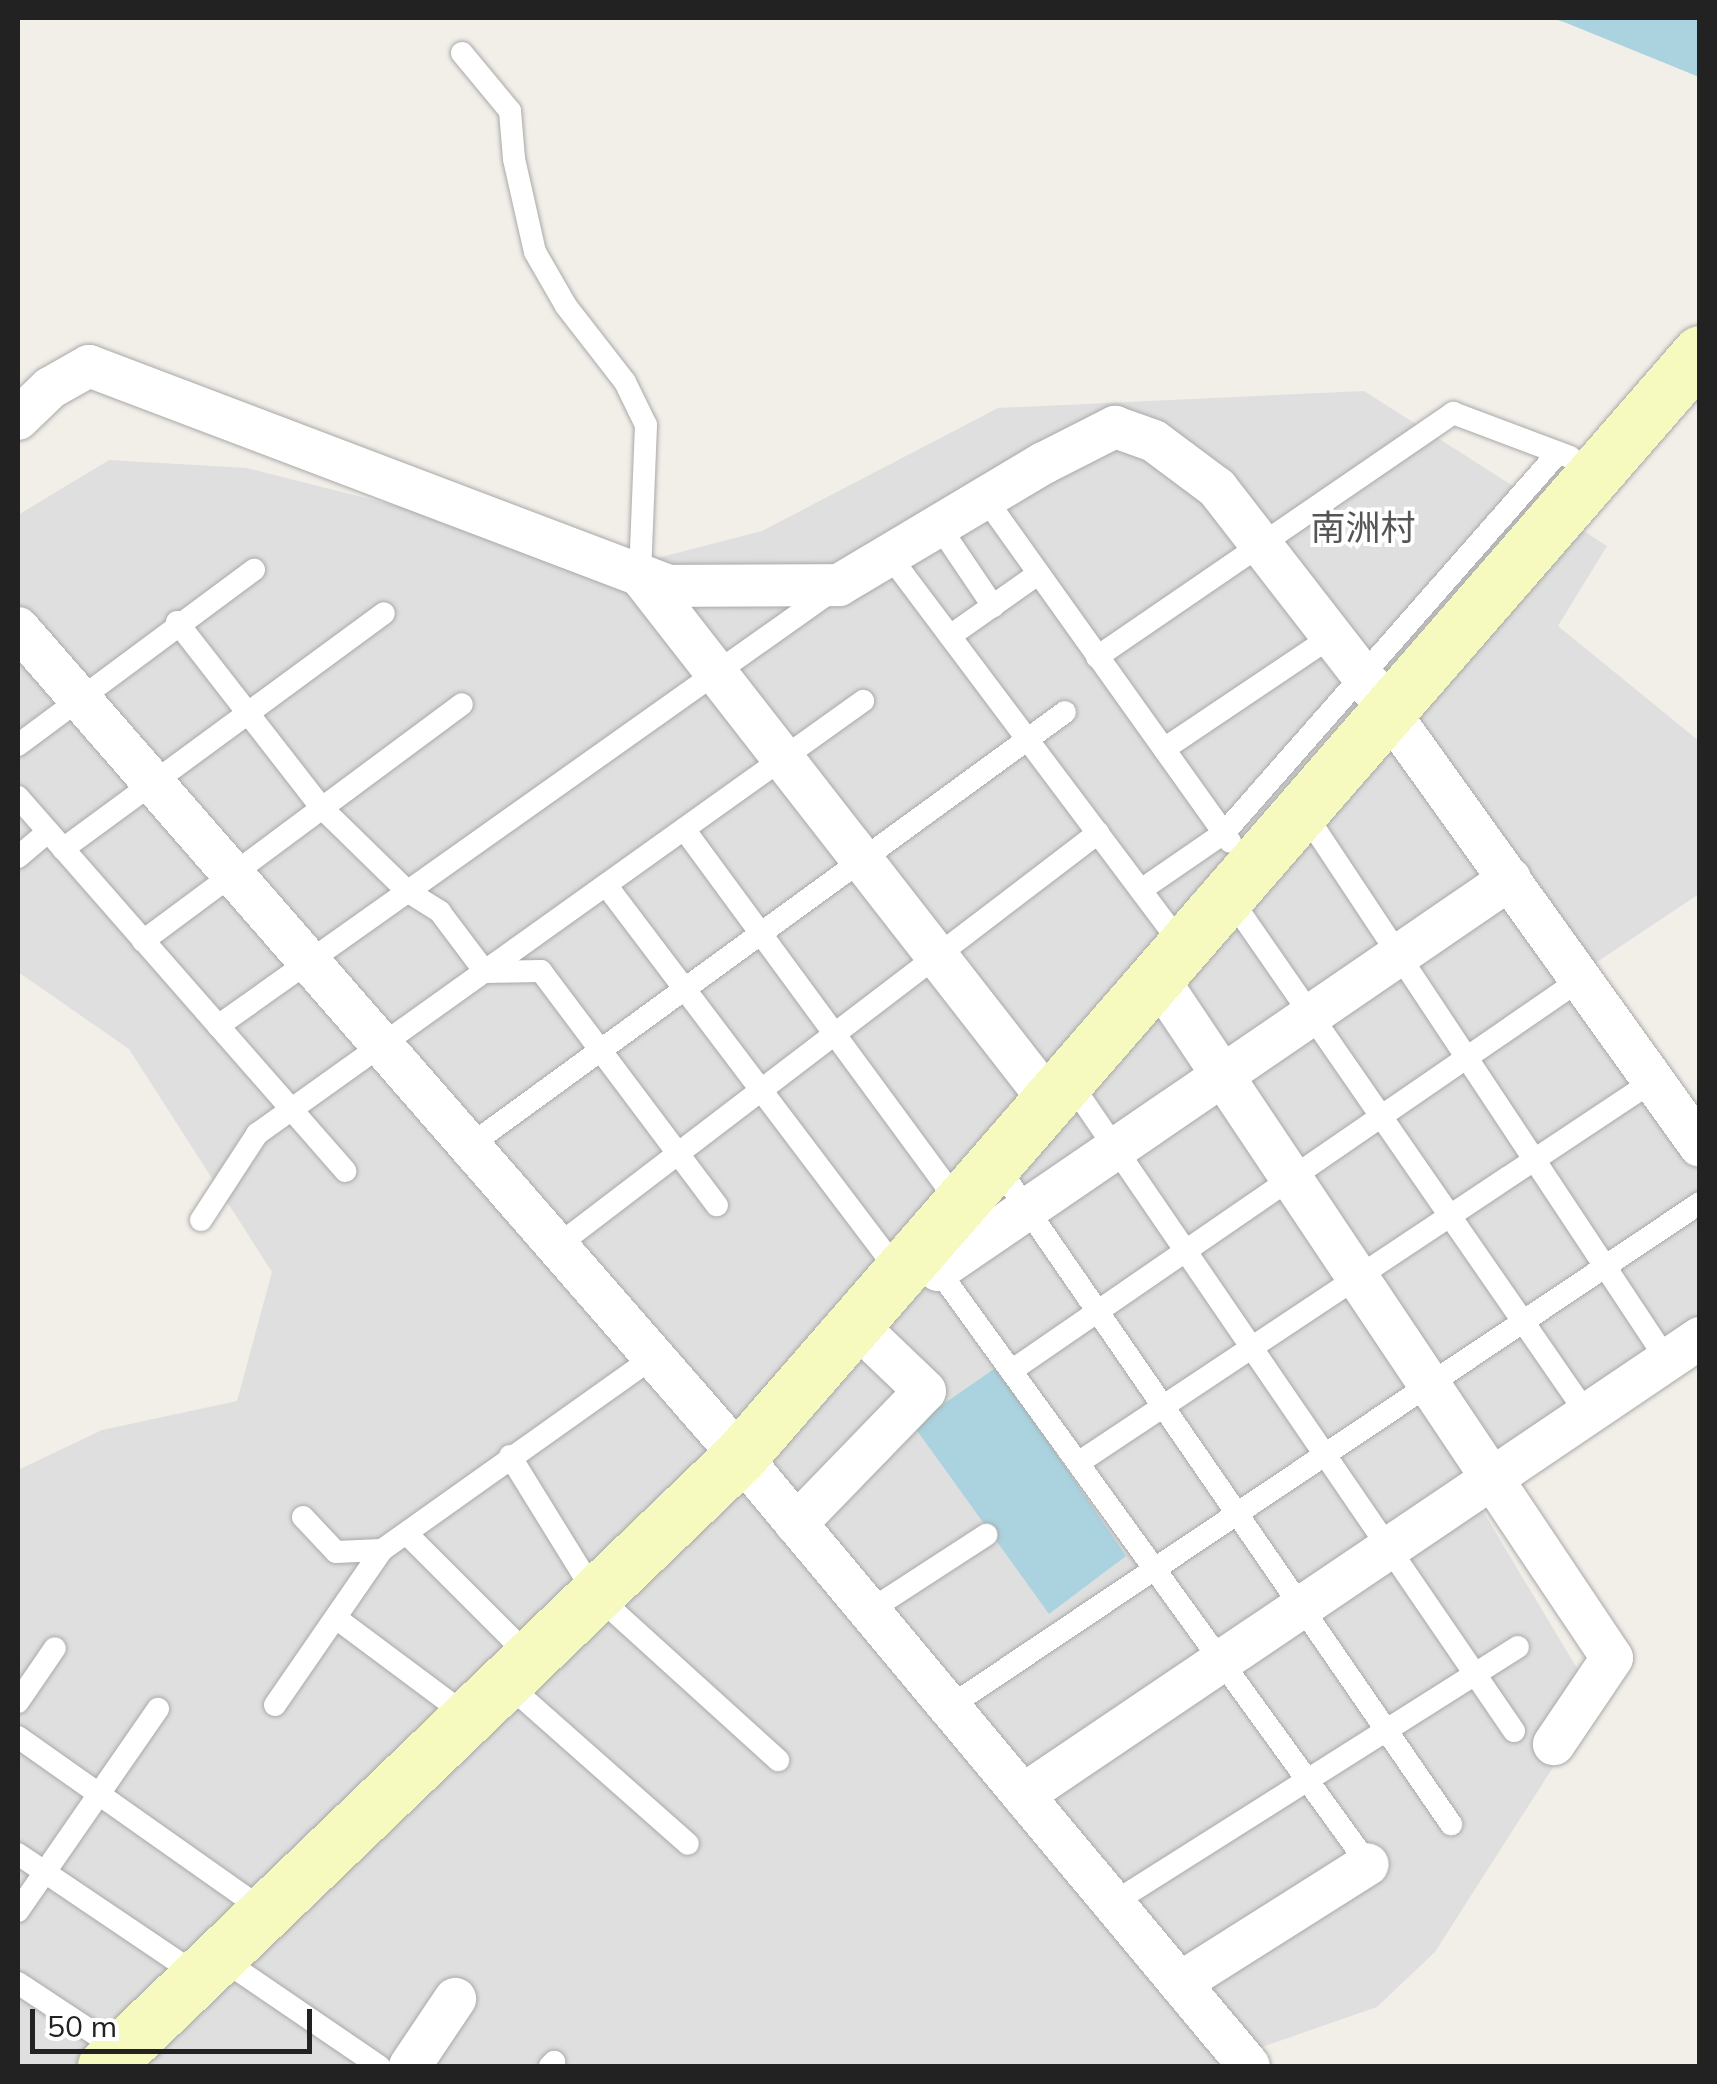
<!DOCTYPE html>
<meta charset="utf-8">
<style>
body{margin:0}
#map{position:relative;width:1717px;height:2084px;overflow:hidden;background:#f2efe9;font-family:Mulish,"Noto Sans SC",sans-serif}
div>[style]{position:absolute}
.residential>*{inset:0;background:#e0dfdf}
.water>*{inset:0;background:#aad3df}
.roads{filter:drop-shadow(0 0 2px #a9a9a9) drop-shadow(0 0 2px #a9a9a9)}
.lane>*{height:22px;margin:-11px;padding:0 11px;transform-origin:11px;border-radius:11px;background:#fff}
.street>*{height:42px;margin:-21px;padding:0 21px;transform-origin:21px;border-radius:21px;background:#fff}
.secondary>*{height:55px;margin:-27.5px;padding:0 27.5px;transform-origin:27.5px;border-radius:27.5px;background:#f7fabf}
span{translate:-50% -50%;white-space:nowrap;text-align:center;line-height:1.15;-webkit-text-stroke:8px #fff;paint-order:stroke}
.quarter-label{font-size:35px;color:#555}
.frame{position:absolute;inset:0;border:20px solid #222;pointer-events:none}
.scale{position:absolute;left:30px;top:2009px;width:282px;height:45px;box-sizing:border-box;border:5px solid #222;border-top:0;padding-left:12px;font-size:30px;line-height:35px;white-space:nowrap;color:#222;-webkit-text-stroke:8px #fff;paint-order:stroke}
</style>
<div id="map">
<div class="residential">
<div style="clip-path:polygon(1364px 391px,1607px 546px,1558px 626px,1699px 741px,1699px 894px,1588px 968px,1699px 1111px,1699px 1359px,1481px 1508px,1596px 1700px,1435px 1952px,1377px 2007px,1207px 2066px,18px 2066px,18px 1470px,102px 1430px,237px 1401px,272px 1272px,129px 1049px,18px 972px,18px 515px,109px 460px,247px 468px,630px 565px,762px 531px,998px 408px)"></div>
</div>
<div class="water">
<div style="clip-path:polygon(1551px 18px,1699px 18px,1699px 77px,1564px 22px)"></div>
<div style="clip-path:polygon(997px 1367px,1126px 1556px,1049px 1614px,913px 1425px)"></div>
</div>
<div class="roads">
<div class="lane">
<div style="left:462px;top:53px;width:75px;rotate:50.4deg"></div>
<div style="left:510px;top:111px;width:48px;rotate:85.2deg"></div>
<div style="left:514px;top:159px;width:95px;rotate:77.3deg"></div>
<div style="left:535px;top:252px;width:62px;rotate:60.1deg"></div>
<div style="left:566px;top:306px;width:96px;rotate:52.2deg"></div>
<div style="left:625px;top:382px;width:48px;rotate:64deg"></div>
<div style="left:646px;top:425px;width:150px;rotate:92.3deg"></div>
<div style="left:985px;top:498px;width:422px;rotate:54.5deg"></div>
<div style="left:939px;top:526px;width:97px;rotate:56deg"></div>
<div style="left:889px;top:555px;width:490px;rotate:53.1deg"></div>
<div style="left:177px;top:622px;width:234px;rotate:52.1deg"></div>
<div style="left:321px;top:807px;width:120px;rotate:44.3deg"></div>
<div style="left:407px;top:891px;width:39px;rotate:32deg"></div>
<div style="left:440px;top:912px;width:75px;rotate:53.1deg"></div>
<div style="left:485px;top:972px;width:56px;rotate:-1deg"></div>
<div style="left:541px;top:971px;width:293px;rotate:53.1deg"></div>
<div style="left:950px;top:636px;width:108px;rotate:-35.2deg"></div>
<div style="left:1097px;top:657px;width:432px;rotate:-34.4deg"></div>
<div style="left:1453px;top:413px;width:125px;rotate:20.6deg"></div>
<div style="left:18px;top:745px;width:294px;rotate:-36.6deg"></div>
<div style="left:1164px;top:749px;width:202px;rotate:-33.9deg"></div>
<div style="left:18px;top:797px;width:497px;rotate:48.8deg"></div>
<div style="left:1302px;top:809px;width:661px;rotate:56.48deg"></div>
<div style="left:684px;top:829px;width:464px;rotate:53.7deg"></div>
<div style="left:63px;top:849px;width:398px;rotate:-36.3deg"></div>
<div style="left:18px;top:857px;width:39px;rotate:-40deg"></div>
<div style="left:606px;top:885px;width:486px;rotate:52.9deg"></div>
<div style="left:1141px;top:890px;width:101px;rotate:-34.5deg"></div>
<div style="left:1224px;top:833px;width:506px;rotate:-48.69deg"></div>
<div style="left:1228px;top:895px;width:631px;rotate:55.33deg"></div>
<div style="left:143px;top:941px;width:397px;rotate:-36.6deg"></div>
<div style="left:218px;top:1026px;width:754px;rotate:-35.33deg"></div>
<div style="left:1068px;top:1079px;width:790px;rotate:55.63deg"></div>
<div style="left:469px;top:1146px;width:737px;rotate:-36.06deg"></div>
<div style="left:996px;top:1164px;width:802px;rotate:55.42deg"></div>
<div style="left:201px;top:1220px;width:103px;rotate:-56.9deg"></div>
<div style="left:257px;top:1134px;width:745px;rotate:-35.55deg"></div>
<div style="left:557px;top:1246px;width:681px;rotate:-37.36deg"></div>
<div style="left:933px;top:1263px;width:742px;rotate:54.1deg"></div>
<div style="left:1011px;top:1371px;width:692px;rotate:-34.52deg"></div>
<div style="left:510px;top:1456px;width:163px;rotate:58.3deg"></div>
<div style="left:596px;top:1595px;width:246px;rotate:42.2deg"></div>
<div style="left:1078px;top:1463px;width:690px;rotate:-33.6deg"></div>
<div style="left:303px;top:1517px;width:48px;rotate:46.7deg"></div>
<div style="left:336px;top:1552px;width:46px;rotate:-2.5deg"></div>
<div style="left:407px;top:1534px;width:174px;rotate:45deg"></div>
<div style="left:869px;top:1611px;width:140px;rotate:-33deg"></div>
<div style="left:336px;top:1618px;width:166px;rotate:36.7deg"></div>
<div style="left:505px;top:1682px;width:244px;rotate:41.5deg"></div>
<div style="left:18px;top:1702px;width:65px;rotate:-55.6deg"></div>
<div style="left:275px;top:1705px;width:188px;rotate:-55.4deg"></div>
<div style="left:382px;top:1550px;width:334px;rotate:-35.4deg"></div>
<div style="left:949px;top:1707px;width:904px;rotate:-33.87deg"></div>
<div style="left:18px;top:1737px;width:304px;rotate:35.2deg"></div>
<div style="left:18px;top:1854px;width:218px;rotate:34deg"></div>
<div style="left:1113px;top:1903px;width:479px;rotate:-32.3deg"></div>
<div style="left:18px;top:1911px;width:246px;rotate:-55.3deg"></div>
<div style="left:219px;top:1957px;width:194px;rotate:34.3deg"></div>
<div style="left:18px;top:1983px;width:123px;rotate:33.4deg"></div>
<div style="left:550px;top:2066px;width:6px;rotate:-45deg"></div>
</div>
<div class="street">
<div style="left:18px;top:419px;width:45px;rotate:-44.1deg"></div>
<div style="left:50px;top:388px;width:45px;rotate:-29.4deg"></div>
<div style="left:89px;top:366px;width:620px;rotate:20.77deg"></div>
<div style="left:669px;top:586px;width:170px;rotate:-0.3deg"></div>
<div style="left:839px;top:585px;width:239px;rotate:-30.8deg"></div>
<div style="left:1044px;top:463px;width:80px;rotate:-26.9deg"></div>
<div style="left:1115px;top:427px;width:41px;rotate:19.7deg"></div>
<div style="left:1154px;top:441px;width:79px;rotate:36.7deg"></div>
<div style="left:1217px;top:488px;width:238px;rotate:52.2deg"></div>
<div style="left:1363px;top:676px;width:578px;rotate:54.36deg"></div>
<div style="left:640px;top:575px;width:666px;rotate:52.08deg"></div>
<div style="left:18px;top:628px;width:1099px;rotate:48.91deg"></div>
<div style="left:740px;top:1456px;width:794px;rotate:50.16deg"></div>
<div style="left:1156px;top:976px;width:820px;rotate:56.23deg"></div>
<div style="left:1612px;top:1658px;width:104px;rotate:124deg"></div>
<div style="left:938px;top:1270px;width:693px;rotate:-34.36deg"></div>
<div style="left:796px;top:1524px;width:185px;rotate:-45.9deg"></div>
<div style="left:925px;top:1391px;width:94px;rotate:-136.3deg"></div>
<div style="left:1023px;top:1795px;width:817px;rotate:-34.02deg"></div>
<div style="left:1180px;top:1983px;width:222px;rotate:-32.3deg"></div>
<div style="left:410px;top:2066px;width:81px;rotate:-56.1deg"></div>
</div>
<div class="secondary">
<div style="left:105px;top:2066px;width:881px;rotate:-43.85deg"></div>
<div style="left:740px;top:1456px;width:1462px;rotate:-48.97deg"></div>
</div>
</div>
<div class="quarter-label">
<span style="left:1363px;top:527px">南洲村</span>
</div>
<div class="frame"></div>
<div class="scale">50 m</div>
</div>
